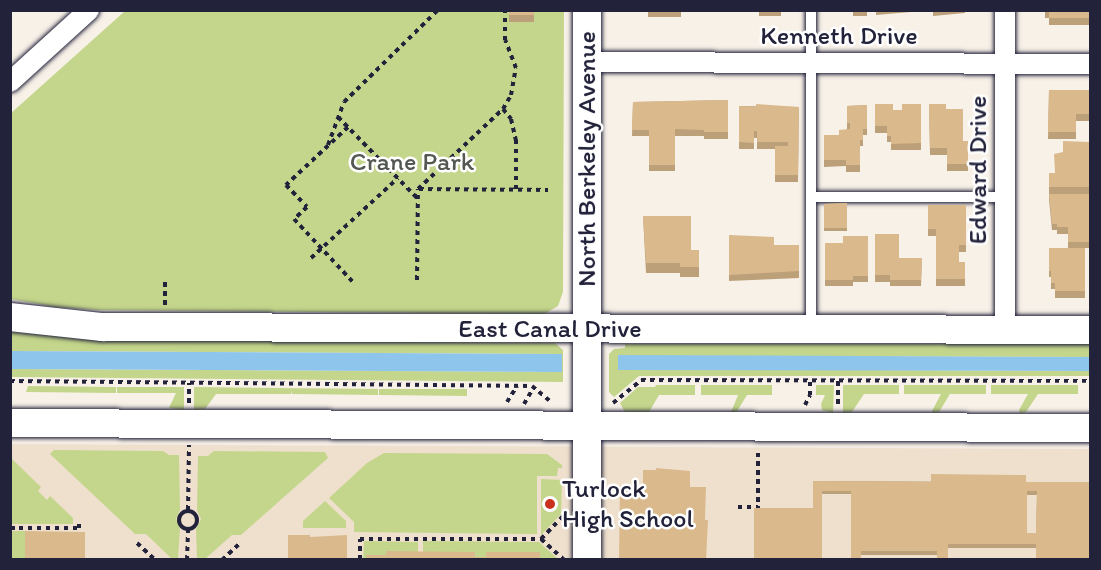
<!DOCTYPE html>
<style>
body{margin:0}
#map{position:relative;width:1101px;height:570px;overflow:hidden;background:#f8f1e8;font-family:Itim,sans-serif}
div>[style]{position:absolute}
.built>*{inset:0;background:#efe0cd}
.green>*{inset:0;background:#c4d68b}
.water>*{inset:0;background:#8ec5ec}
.path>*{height:4px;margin-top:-2px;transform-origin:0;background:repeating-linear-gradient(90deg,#22223b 0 4.5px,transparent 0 9px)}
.path>.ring{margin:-2px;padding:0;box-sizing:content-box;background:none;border:4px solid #22223b;border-radius:50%}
.roads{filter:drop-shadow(0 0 2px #22223b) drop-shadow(0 0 2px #22223b)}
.lane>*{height:10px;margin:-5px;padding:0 5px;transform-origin:5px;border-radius:5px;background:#fff}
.street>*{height:20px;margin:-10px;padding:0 10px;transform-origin:10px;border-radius:10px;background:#fff}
.secondary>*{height:28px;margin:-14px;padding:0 14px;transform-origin:14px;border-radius:14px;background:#fff}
.wall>*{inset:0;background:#bba079}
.building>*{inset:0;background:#daba8d}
.dots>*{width:16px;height:16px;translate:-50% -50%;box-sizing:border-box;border:3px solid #fff;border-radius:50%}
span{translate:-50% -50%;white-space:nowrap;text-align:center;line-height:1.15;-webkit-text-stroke:5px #fff;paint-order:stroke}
.street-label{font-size:26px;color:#22223b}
.park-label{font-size:26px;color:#535853}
.poi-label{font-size:26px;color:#22223b}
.left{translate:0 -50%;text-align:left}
.frame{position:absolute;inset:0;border:12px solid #22223b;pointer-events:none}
</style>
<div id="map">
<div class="built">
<div style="clip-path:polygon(11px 444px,1090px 449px,1090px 559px,11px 560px)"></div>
</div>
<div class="green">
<div style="clip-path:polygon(125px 11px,564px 11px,563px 292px,558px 306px,544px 314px,99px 310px,55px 307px,11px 299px,10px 114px)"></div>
<div style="clip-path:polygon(10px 329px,102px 340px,555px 343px,563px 350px,563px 382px,11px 377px,11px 369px,561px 372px,562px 354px,11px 351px)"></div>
<div style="clip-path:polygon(625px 344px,1090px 344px,1090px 357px,618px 356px,618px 369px,1090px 371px,1090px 376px,639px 376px,614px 397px,609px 392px,609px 354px,614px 349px,625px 348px)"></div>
<div style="clip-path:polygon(656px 385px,695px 385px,695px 395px,659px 395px,648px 414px,626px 414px,620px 403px,638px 387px,655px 387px)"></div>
<div style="clip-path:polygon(701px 385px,772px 385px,772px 395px,747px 395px,736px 413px,731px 412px,738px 395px,701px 395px)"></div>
<div style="clip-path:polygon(816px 385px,834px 385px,833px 413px,822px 410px,821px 404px,825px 395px,816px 395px)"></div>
<div style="clip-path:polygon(843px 385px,899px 385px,899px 394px,864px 394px,852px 412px,843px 413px)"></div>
<div style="clip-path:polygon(904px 385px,986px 385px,986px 394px,950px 394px,939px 412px,933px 413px,932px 411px,941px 394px,904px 394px)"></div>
<div style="clip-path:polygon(991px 385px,1078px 385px,1078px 394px,1038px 394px,1026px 412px,1020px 413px,1019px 410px,1028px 394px,991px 394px)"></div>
<div style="clip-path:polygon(28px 386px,116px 387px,116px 393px,26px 392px)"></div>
<div style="clip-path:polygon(117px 387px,184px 387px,184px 410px,169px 408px,176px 393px,117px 393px)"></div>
<div style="clip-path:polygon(194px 387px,378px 389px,378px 395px,292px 394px,292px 391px,291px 394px,216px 394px,205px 409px,194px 410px)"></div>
<div style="clip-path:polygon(379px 389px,467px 389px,467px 396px,379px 395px)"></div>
<div style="clip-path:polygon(54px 450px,163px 451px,169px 455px,179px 455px,180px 510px,176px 519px,180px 528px,178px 559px,172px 559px,146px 534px,135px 534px,50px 454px)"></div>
<div style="clip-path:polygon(214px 451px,325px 452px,328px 458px,241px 535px,232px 535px,205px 559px,197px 559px,196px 529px,201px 519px,197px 510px,198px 456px,208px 456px)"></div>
<div style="clip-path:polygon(384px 453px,547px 454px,562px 465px,562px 468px,558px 468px,557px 476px,537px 476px,537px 534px,354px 532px,354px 522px,329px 498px,367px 463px)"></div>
<div style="clip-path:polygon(11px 458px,41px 487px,38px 491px,47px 500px,50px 496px,73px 518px,73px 524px,11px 524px)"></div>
<div style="clip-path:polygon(541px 479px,562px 480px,561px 514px,541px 535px)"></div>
<div style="clip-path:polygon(325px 501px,346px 521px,346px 528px,303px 528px,303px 521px)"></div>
<div style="clip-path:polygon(11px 531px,25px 531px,25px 559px,11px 559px)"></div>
<div style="clip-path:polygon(364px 541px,418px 542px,418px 555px,363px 560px)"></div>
<div style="clip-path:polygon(423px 541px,539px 542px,558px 559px,474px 560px,423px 555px)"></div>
</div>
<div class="water">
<div style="clip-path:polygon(11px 351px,562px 354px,562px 372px,11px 369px)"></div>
<div style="clip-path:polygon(618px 355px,1090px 357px,1090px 371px,618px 370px)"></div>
</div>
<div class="path">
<div style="left:503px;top:109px;width:13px;rotate:51deg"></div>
<div style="left:511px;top:119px;width:22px;rotate:77deg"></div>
<div style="left:516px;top:140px;width:50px;rotate:90deg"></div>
<div style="left:338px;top:117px;width:113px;rotate:45.7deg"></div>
<div style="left:348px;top:127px;width:85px;rotate:136.9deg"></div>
<div style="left:286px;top:185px;width:30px;rotate:46deg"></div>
<div style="left:307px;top:207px;width:18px;rotate:137deg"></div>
<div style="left:294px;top:219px;width:86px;rotate:46.9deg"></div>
<div style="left:328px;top:145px;width:46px;rotate:-69.6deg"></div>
<div style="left:344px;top:102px;width:132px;rotate:-44.4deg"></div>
<div style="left:419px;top:189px;width:129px;rotate:0.4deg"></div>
<div style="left:311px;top:258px;width:118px;rotate:-42.6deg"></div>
<div style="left:417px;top:280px;width:91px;rotate:-89.4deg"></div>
<div style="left:418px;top:189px;width:117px;rotate:-43.3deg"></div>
<div style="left:503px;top:109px;width:16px;rotate:-60deg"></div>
<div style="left:511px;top:95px;width:27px;rotate:-80deg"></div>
<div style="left:516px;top:68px;width:30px;rotate:-111deg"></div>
<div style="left:505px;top:40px;width:30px;rotate:-90deg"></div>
<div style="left:165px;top:305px;width:24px;rotate:-90deg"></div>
<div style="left:10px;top:381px;width:522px;rotate:0.55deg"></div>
<div style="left:532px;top:386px;width:23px;rotate:40deg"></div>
<div style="left:507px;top:402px;width:19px;rotate:-58deg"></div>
<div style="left:189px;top:403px;width:20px;rotate:-90deg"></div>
<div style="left:613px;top:403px;width:36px;rotate:-39deg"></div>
<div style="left:641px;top:380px;width:449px;rotate:0.1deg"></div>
<div style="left:524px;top:404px;width:20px;rotate:-60deg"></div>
<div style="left:838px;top:404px;width:24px;rotate:-90deg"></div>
<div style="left:805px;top:405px;width:11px;rotate:-63deg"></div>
<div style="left:810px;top:395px;width:15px;rotate:-90deg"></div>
<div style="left:738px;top:507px;width:20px"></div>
<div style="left:188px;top:510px;width:65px;rotate:-89.1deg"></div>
<div class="ring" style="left:179px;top:511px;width:14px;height:14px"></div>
<div style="left:758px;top:511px;width:58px;rotate:-90deg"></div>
<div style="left:10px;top:528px;width:69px"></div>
<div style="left:79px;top:528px;width:8px;rotate:-90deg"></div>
<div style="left:541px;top:539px;width:32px;rotate:-46deg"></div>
<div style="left:137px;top:543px;width:25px;rotate:43deg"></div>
<div style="left:187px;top:560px;width:31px;rotate:-88deg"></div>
<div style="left:222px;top:560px;width:23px;rotate:-43deg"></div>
<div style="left:360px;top:560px;width:21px;rotate:-90deg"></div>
<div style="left:360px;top:539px;width:181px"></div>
<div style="left:541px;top:539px;width:31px;rotate:42deg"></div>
</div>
<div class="roads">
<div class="lane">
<div style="left:811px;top:10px;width:320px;rotate:90deg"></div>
<div style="left:811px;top:197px;width:194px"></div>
</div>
<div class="street">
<div style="left:588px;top:62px;width:502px;rotate:0.23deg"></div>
<div style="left:10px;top:82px;width:107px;rotate:-42.3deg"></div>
<div style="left:1005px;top:330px;width:320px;rotate:-90deg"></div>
</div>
<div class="secondary">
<div style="left:10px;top:317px;width:93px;rotate:6.2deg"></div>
<div style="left:102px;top:327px;width:988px;rotate:0.17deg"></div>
<div style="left:10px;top:423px;width:1080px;rotate:0.27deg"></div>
<div style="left:587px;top:560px;width:550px;rotate:-90deg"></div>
</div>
</div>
<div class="wall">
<div style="clip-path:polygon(509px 10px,534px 10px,534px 22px,509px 22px)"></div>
<div style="clip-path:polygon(648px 10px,681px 10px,681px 17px,648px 17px)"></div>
<div style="clip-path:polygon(759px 10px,781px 10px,781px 16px,759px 16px)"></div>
<div style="clip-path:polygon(853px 10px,867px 10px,867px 16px,853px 16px)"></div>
<div style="clip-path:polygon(876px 10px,911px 10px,911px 12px,876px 15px)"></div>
<div style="clip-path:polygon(933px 10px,965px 10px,965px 13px,933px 16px)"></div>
<div style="clip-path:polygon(1045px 10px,1090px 10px,1090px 25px,1049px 25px,1049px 18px,1045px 18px)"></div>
<div style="clip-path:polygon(1049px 90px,1090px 90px,1090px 121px,1076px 121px,1076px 139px,1048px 139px)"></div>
<div style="clip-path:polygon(728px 100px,728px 139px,704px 139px,704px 136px,675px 136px,675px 171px,649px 171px,649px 136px,632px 136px,633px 102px)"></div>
<div style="clip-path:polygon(875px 104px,893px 110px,902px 110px,921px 104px,921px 150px,891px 150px,891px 142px,887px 142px,887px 133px,875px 133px)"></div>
<div style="clip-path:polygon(929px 104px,946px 109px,963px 141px,968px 141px,968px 171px,947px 171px,947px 155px,930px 155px)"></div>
<div style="clip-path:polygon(867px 105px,867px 135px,863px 135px,863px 146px,860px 146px,860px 172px,846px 172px,846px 166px,824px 167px,824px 135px,839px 135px,847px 129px,847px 106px)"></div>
<div style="clip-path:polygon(739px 106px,799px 107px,798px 182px,775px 182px,775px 149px,757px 149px,757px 138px,754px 138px,754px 149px,739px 149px)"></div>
<div style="clip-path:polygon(1090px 142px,1090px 248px,1085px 248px,1085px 298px,1055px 298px,1055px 289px,1051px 289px,1051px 277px,1049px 277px,1049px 248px,1068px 248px,1068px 234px,1057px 234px,1057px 230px,1052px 230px,1049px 200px,1049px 173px,1055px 173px,1063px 152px)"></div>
<div style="clip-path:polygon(847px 203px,847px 231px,824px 231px,824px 204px)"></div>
<div style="clip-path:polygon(928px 205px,966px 205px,966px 252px,959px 252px,959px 262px,965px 262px,965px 286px,936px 286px,936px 236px,928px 236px)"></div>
<div style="clip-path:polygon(643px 216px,691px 250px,699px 250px,699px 277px,680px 277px,680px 273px,646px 273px)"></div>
<div style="clip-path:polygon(875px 234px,899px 258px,922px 258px,921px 286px,890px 286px,890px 282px,875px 282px)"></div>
<div style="clip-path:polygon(729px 235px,774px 245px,799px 245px,799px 278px,729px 281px)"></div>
<div style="clip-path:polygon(868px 236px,868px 282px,853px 282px,853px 286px,825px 286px,825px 243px,843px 243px)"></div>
<div style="clip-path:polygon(evenodd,813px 481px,1026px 482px,1090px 482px,1036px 548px,948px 548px,937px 555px,861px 555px,851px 494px,822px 494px,813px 508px,813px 481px,1027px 495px,1037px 495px,1036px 533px,1027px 533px,1027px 495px)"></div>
</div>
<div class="building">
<div style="clip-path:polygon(509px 10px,534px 10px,534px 15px,509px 15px)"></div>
<div style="clip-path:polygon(1045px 10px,1090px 10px,1090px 18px,1049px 18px,1049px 12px,1045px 12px)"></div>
<div style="clip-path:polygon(1049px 90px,1090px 90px,1090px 114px,1076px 114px,1076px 132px,1048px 132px)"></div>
<div style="clip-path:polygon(728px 100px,728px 132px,704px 132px,704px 130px,675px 129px,675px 165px,649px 165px,649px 130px,632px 130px,633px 102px)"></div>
<div style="clip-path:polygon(756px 104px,799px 107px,798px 175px,775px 175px,775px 146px,788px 146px,788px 142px,757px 142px,757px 131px,754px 131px,754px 143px,739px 142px,739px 106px,756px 107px)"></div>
<div style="clip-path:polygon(875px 104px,893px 104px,893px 110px,902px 110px,902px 104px,921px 104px,921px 143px,891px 144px,891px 136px,887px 136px,887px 126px,875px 126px)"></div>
<div style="clip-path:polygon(929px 104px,946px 104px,946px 109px,963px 109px,963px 141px,968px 141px,968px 164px,947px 164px,947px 148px,930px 148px)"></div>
<div style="clip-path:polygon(867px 105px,867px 129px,863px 129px,863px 140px,860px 140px,860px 165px,846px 165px,846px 160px,824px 160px,824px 135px,839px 135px,839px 130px,850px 129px,850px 123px,847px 123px,847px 106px)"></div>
<div style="clip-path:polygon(1063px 141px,1090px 142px,1090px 187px,1049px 187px,1049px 173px,1055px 173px,1054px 154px,1063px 152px)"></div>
<div style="clip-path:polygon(1049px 194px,1090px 194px,1090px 242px,1068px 242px,1068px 227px,1057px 227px,1057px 224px,1052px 224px)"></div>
<div style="clip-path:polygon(847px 203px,847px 228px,824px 228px,824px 204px)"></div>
<div style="clip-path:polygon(928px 205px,966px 205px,966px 245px,959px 245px,959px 262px,965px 262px,965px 279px,936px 279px,936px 229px,928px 229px)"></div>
<div style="clip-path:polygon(643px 216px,691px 216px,691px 250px,699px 250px,699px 267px,680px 267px,680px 263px,646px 263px)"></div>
<div style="clip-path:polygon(875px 234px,899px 234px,899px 258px,922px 258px,921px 280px,890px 280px,890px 275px,875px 275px)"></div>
<div style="clip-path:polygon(729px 235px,774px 237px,774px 245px,799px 245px,799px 271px,729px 275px)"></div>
<div style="clip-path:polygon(843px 236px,868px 236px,868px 276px,853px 276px,853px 280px,825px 280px,825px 243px,843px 243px)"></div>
<div style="clip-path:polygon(1049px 248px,1085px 248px,1085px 291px,1055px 291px,1055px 283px,1051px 283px,1051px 271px,1049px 271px)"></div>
<div style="clip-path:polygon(656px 468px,690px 471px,690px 487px,706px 487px,705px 520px,708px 520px,706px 560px,619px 560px,620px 485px,643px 486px,643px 470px,656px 470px)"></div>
<div style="clip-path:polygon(evenodd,931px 474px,1026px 475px,1026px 482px,1090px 482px,1090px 560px,1036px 560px,1036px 544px,948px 544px,948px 560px,937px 560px,937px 551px,861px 551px,861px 560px,851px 560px,851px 491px,822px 491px,822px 560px,754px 560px,754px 508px,813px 508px,813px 481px,931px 482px,931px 474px,1027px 491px,1037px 491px,1036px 533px,1027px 533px,1027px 491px)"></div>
<div style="clip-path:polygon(25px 531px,85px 532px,85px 559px,25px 559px)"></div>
<div style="clip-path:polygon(288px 535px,310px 535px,310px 537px,347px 535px,347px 560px,288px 560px)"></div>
<div style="clip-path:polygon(386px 551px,475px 552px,475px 557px,486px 557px,486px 552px,540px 552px,540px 560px,366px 560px,366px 555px,386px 555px)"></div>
</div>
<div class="dots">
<div style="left:550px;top:504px;background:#c8321e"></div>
</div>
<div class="street-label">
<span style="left:839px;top:36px">Kenneth Drive</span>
<span style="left:587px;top:159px;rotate:-90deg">North Berkeley Avenue</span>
<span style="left:978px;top:170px;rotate:-90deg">Edward Drive</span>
<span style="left:550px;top:329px">East Canal Drive</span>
</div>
<div class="park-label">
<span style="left:412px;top:162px">Crane Park</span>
</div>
<div class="poi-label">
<span class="left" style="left:562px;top:504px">Turlock<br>High School</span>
</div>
<div class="frame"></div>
</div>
